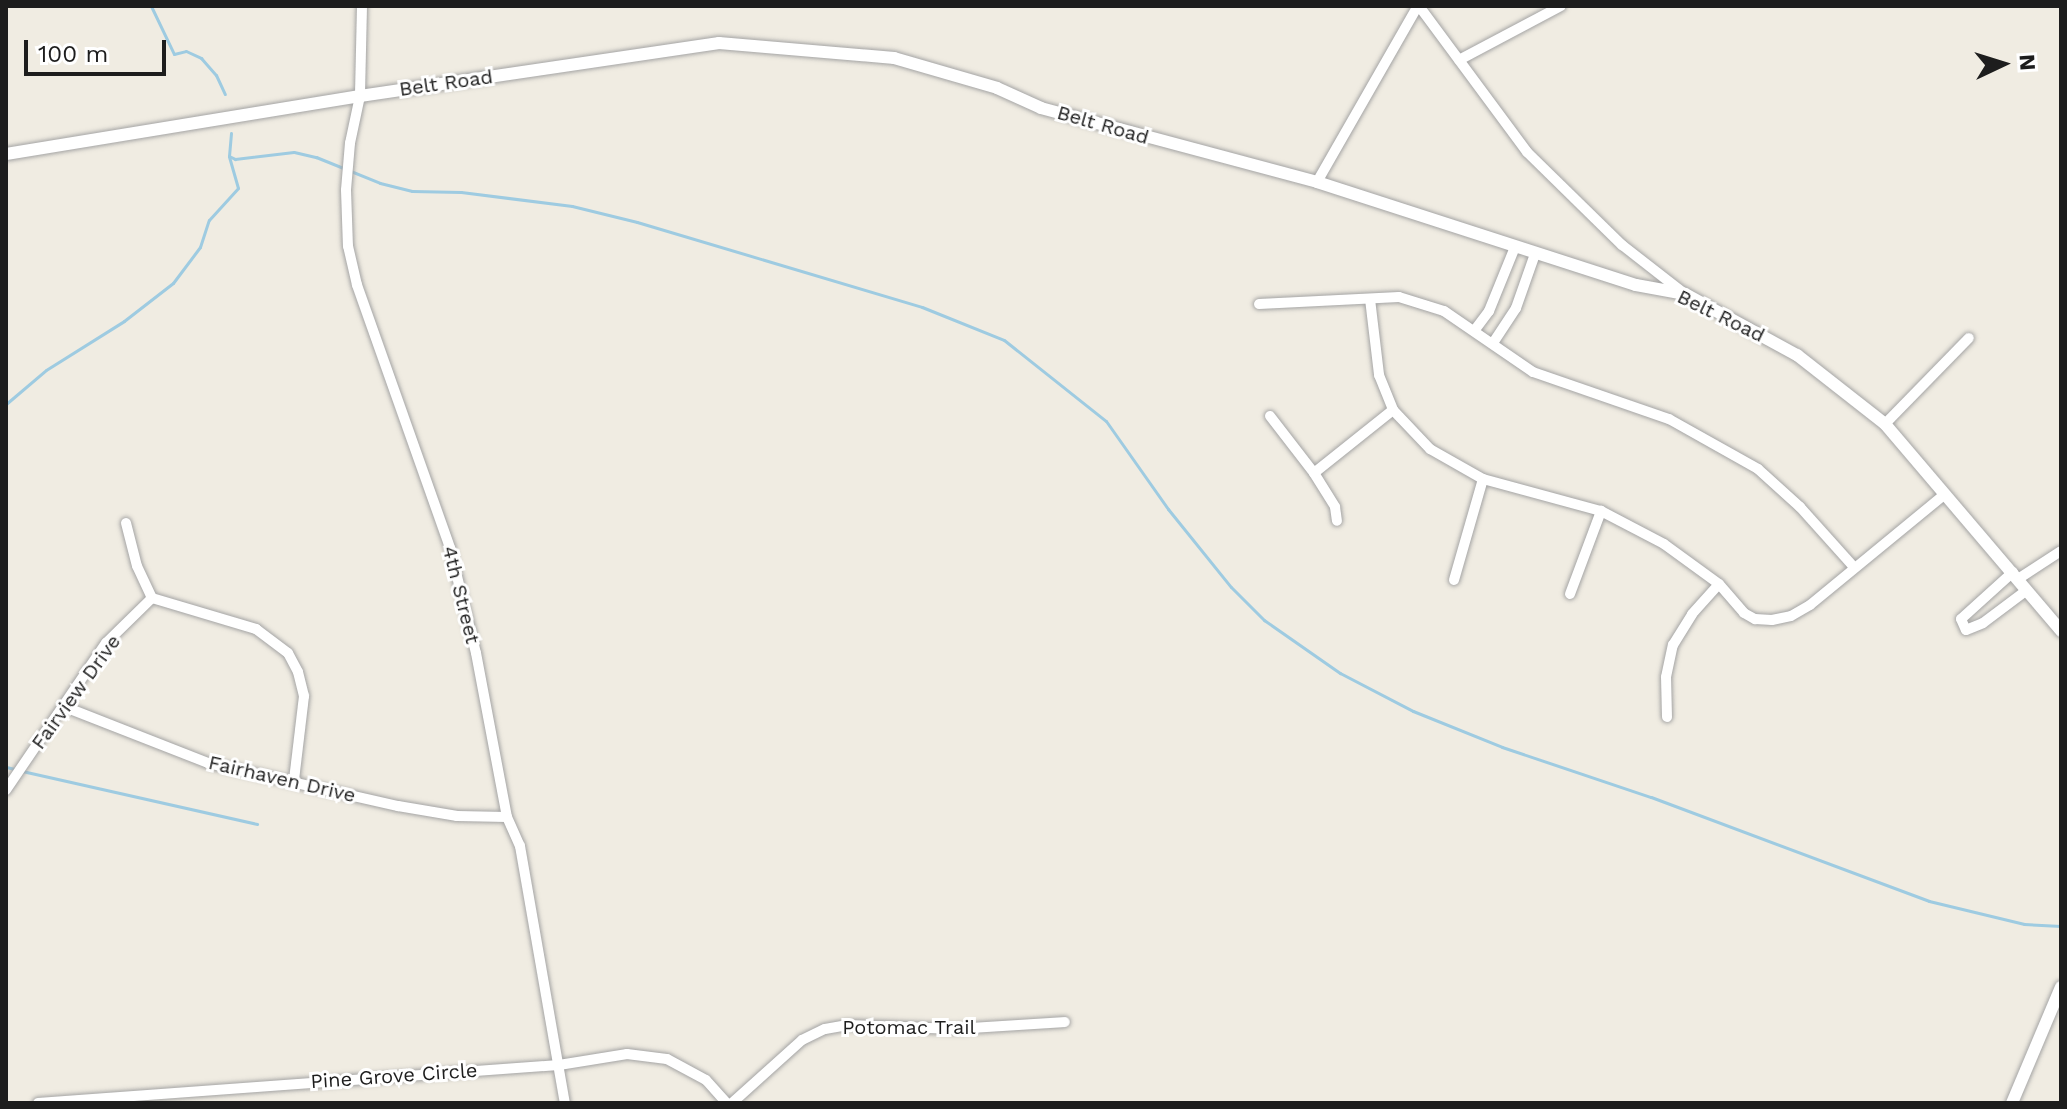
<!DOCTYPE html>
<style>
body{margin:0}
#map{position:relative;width:2067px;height:1109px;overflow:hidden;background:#f0ece2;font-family:"Work Sans",sans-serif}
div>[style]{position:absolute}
.stream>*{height:3px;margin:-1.5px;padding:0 1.5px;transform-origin:1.5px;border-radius:1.5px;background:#9ecbe1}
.roads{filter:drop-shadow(0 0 2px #a4a4a4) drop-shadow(0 0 2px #a4a4a4)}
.minor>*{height:10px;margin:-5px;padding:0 5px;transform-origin:5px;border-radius:5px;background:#fff}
.tertiary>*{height:12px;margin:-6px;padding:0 6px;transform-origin:6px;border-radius:6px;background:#fff}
span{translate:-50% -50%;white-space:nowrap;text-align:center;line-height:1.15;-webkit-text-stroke:6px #fff;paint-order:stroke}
.street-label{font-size:20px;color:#1d1d1d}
.frame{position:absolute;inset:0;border:8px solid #1d1d1d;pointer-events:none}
.north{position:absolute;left:1963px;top:24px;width:80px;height:80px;-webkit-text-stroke:6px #fff;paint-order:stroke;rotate:86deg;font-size:22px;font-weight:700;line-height:32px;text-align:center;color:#1d1d1d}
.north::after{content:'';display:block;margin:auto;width:28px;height:36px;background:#1d1d1d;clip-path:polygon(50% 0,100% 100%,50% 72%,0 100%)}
.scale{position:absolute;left:24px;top:40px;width:142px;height:36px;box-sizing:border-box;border:4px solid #1d1d1d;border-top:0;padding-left:10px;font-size:24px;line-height:28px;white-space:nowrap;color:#1d1d1d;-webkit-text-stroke:6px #fff;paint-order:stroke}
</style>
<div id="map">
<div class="stream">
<div style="left:151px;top:6px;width:53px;rotate:64.4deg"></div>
<div style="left:174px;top:54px;width:12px;rotate:-14deg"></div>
<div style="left:186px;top:51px;width:17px;rotate:25deg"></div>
<div style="left:201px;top:58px;width:23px;rotate:49deg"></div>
<div style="left:216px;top:75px;width:21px;rotate:65deg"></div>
<div style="left:229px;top:156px;width:7px;rotate:27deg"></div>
<div style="left:235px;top:159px;width:59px;rotate:-6.8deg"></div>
<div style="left:294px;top:152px;width:23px;rotate:13deg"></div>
<div style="left:316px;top:157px;width:69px;rotate:22.1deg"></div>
<div style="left:380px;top:183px;width:33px;rotate:14deg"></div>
<div style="left:412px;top:191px;width:49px;rotate:1.2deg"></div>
<div style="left:461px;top:192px;width:112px;rotate:7.2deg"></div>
<div style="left:572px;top:206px;width:67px;rotate:13.8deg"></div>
<div style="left:637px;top:222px;width:297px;rotate:16.6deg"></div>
<div style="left:922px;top:307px;width:88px;rotate:21.9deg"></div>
<div style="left:1004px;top:340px;width:130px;rotate:38.5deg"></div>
<div style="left:1106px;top:421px;width:108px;rotate:54.8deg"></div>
<div style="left:1168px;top:509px;width:100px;rotate:51.1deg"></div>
<div style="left:1231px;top:587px;width:47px;rotate:45deg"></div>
<div style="left:1264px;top:620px;width:93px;rotate:34.9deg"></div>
<div style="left:1340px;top:673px;width:82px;rotate:27.5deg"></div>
<div style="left:1413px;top:711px;width:96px;rotate:22deg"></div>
<div style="left:1502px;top:747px;width:157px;rotate:18.6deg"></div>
<div style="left:1651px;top:797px;width:297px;rotate:20.5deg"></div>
<div style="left:1929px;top:901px;width:98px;rotate:13.6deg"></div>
<div style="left:2024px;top:924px;width:37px;rotate:3deg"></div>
<div style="left:6px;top:404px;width:52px;rotate:-40.4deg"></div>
<div style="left:46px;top:370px;width:92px;rotate:-32.1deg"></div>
<div style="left:124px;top:321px;width:62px;rotate:-37.8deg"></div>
<div style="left:173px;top:283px;width:45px;rotate:-53.1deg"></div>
<div style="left:200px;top:247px;width:28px;rotate:-72deg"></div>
<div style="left:209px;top:220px;width:43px;rotate:-47.8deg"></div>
<div style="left:238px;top:188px;width:33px;rotate:-106deg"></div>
<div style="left:229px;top:156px;width:23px;rotate:-85deg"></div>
<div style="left:6px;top:767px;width:9px;rotate:13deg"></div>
<div style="left:22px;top:771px;width:241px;rotate:12.7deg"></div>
</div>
<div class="roads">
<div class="minor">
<div style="left:362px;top:6px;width:90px;rotate:91.3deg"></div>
<div style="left:360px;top:96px;width:48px;rotate:102deg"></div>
<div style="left:350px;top:143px;width:47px;rotate:94.9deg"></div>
<div style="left:346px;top:190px;width:56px;rotate:88deg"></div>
<div style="left:348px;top:246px;width:40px;rotate:77deg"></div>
<div style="left:357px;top:285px;width:279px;rotate:70.5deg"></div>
<div style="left:450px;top:548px;width:108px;rotate:76.1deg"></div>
<div style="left:476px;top:653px;width:167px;rotate:79.3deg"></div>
<div style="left:507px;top:817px;width:32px;rotate:66deg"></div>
<div style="left:520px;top:846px;width:261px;rotate:80.1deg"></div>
<div style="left:1419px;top:6px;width:182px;rotate:53.5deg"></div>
<div style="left:1527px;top:152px;width:133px;rotate:44.4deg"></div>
<div style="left:1622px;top:245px;width:80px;rotate:37.9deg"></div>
<div style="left:1459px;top:60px;width:115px;rotate:-27.9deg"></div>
<div style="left:1317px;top:182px;width:203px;rotate:-60.2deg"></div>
<div style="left:1370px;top:299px;width:77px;rotate:83.2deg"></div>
<div style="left:1379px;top:375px;width:38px;rotate:68deg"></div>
<div style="left:1393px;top:410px;width:54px;rotate:46.5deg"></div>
<div style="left:1430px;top:449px;width:61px;rotate:29.5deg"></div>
<div style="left:1483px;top:479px;width:122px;rotate:15.2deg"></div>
<div style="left:1601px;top:511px;width:71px;rotate:27.6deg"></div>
<div style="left:1664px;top:544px;width:68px;rotate:36deg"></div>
<div style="left:1719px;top:584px;width:38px;rotate:49deg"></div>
<div style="left:1744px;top:613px;width:13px;rotate:29deg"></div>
<div style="left:1755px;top:619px;width:17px;rotate:3deg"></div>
<div style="left:1772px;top:620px;width:19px;rotate:-12deg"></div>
<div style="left:1791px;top:616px;width:22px;rotate:-30deg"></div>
<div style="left:1810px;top:605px;width:175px;rotate:-39.4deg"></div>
<div style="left:1259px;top:304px;width:140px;rotate:-2.9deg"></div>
<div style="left:1399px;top:297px;width:47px;rotate:17.3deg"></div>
<div style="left:1444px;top:311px;width:108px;rotate:34.4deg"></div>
<div style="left:1533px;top:372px;width:144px;rotate:19.1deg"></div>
<div style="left:1669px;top:419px;width:102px;rotate:29.3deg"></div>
<div style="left:1758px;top:469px;width:57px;rotate:42.1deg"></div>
<div style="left:1800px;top:507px;width:79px;rotate:48.1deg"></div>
<div style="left:1474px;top:331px;width:25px;rotate:-53deg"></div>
<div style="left:1489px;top:311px;width:69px;rotate:-67.9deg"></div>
<div style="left:1493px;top:343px;width:42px;rotate:-56.7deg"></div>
<div style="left:1516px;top:308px;width:57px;rotate:-70.6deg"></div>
<div style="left:1270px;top:416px;width:72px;rotate:52.3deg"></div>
<div style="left:1314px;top:473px;width:40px;rotate:58deg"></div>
<div style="left:1335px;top:507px;width:14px;rotate:82deg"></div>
<div style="left:1885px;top:424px;width:120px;rotate:-45.7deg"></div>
<div style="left:1314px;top:473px;width:101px;rotate:-38.6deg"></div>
<div style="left:126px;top:523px;width:44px;rotate:75.7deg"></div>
<div style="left:137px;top:566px;width:35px;rotate:65deg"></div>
<div style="left:152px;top:598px;width:109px;rotate:16.6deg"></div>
<div style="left:256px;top:629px;width:40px;rotate:37deg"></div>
<div style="left:288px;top:653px;width:21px;rotate:62deg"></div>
<div style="left:298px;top:672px;width:25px;rotate:76deg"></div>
<div style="left:304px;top:696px;width:85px;rotate:96.8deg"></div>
<div style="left:2013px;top:572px;width:70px;rotate:137.9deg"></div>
<div style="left:1961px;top:619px;width:12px;rotate:66deg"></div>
<div style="left:1966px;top:630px;width:18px;rotate:-22deg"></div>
<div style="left:1983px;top:623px;width:55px;rotate:-36.9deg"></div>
<div style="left:2018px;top:579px;width:51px;rotate:-33.1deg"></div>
<div style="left:1454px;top:580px;width:105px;rotate:-74deg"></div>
<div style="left:1570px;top:594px;width:89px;rotate:-69.5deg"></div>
<div style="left:65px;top:707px;width:154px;rotate:21.4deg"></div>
<div style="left:208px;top:763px;width:195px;rotate:12.8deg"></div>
<div style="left:398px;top:806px;width:60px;rotate:9.6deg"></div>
<div style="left:457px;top:816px;width:50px;rotate:1.1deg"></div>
<div style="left:1667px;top:717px;width:40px;rotate:-91.4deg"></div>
<div style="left:1666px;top:677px;width:33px;rotate:-78deg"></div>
<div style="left:1673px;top:645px;width:36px;rotate:-58deg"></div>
<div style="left:1692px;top:614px;width:40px;rotate:-48deg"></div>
<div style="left:6px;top:790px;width:178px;rotate:-55.8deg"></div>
<div style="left:106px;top:643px;width:64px;rotate:-44.4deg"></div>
<div style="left:38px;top:1103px;width:522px;rotate:-4.17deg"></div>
<div style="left:559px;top:1065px;width:69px;rotate:-9.2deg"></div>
<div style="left:627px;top:1054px;width:40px;rotate:7.1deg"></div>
<div style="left:667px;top:1059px;width:44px;rotate:28.3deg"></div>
<div style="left:706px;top:1080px;width:31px;rotate:48deg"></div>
<div style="left:732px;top:1103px;width:94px;rotate:-42deg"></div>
<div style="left:802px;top:1040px;width:25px;rotate:-26deg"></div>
<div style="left:825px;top:1029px;width:23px;rotate:-10deg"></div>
<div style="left:848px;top:1025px;width:108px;rotate:2.1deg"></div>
<div style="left:956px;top:1029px;width:109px;rotate:-3.7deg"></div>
</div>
<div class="tertiary">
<div style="left:6px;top:154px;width:359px;rotate:-9.3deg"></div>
<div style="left:360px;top:96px;width:363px;rotate:-8.4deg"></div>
<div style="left:719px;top:43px;width:176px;rotate:4.9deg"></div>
<div style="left:894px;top:58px;width:107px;rotate:16.2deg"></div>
<div style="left:997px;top:88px;width:48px;rotate:24.4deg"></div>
<div style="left:1041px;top:108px;width:286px;rotate:15deg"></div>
<div style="left:1317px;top:182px;width:335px;rotate:17.9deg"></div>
<div style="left:1636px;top:285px;width:50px;rotate:10.4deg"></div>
<div style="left:1685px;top:294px;width:128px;rotate:28.6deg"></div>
<div style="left:1797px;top:355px;width:112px;rotate:38.1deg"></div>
<div style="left:1885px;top:424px;width:272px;rotate:49.6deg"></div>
<div style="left:2012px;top:1103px;width:126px;rotate:-67.1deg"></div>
</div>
</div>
<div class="street-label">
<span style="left:446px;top:83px;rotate:-8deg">Belt Road</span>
<span style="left:1103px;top:125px;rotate:16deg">Belt Road</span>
<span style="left:1721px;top:316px;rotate:26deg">Belt Road</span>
<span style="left:461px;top:595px;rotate:76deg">4th Street</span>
<span style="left:76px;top:692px;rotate:-54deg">Fairview Drive</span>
<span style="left:282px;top:779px;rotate:13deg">Fairhaven Drive</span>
<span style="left:909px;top:1027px">Potomac Trail</span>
<span style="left:394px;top:1076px;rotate:-4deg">Pine Grove Circle</span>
</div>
<div class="frame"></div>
<div class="north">N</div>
<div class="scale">100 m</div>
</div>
